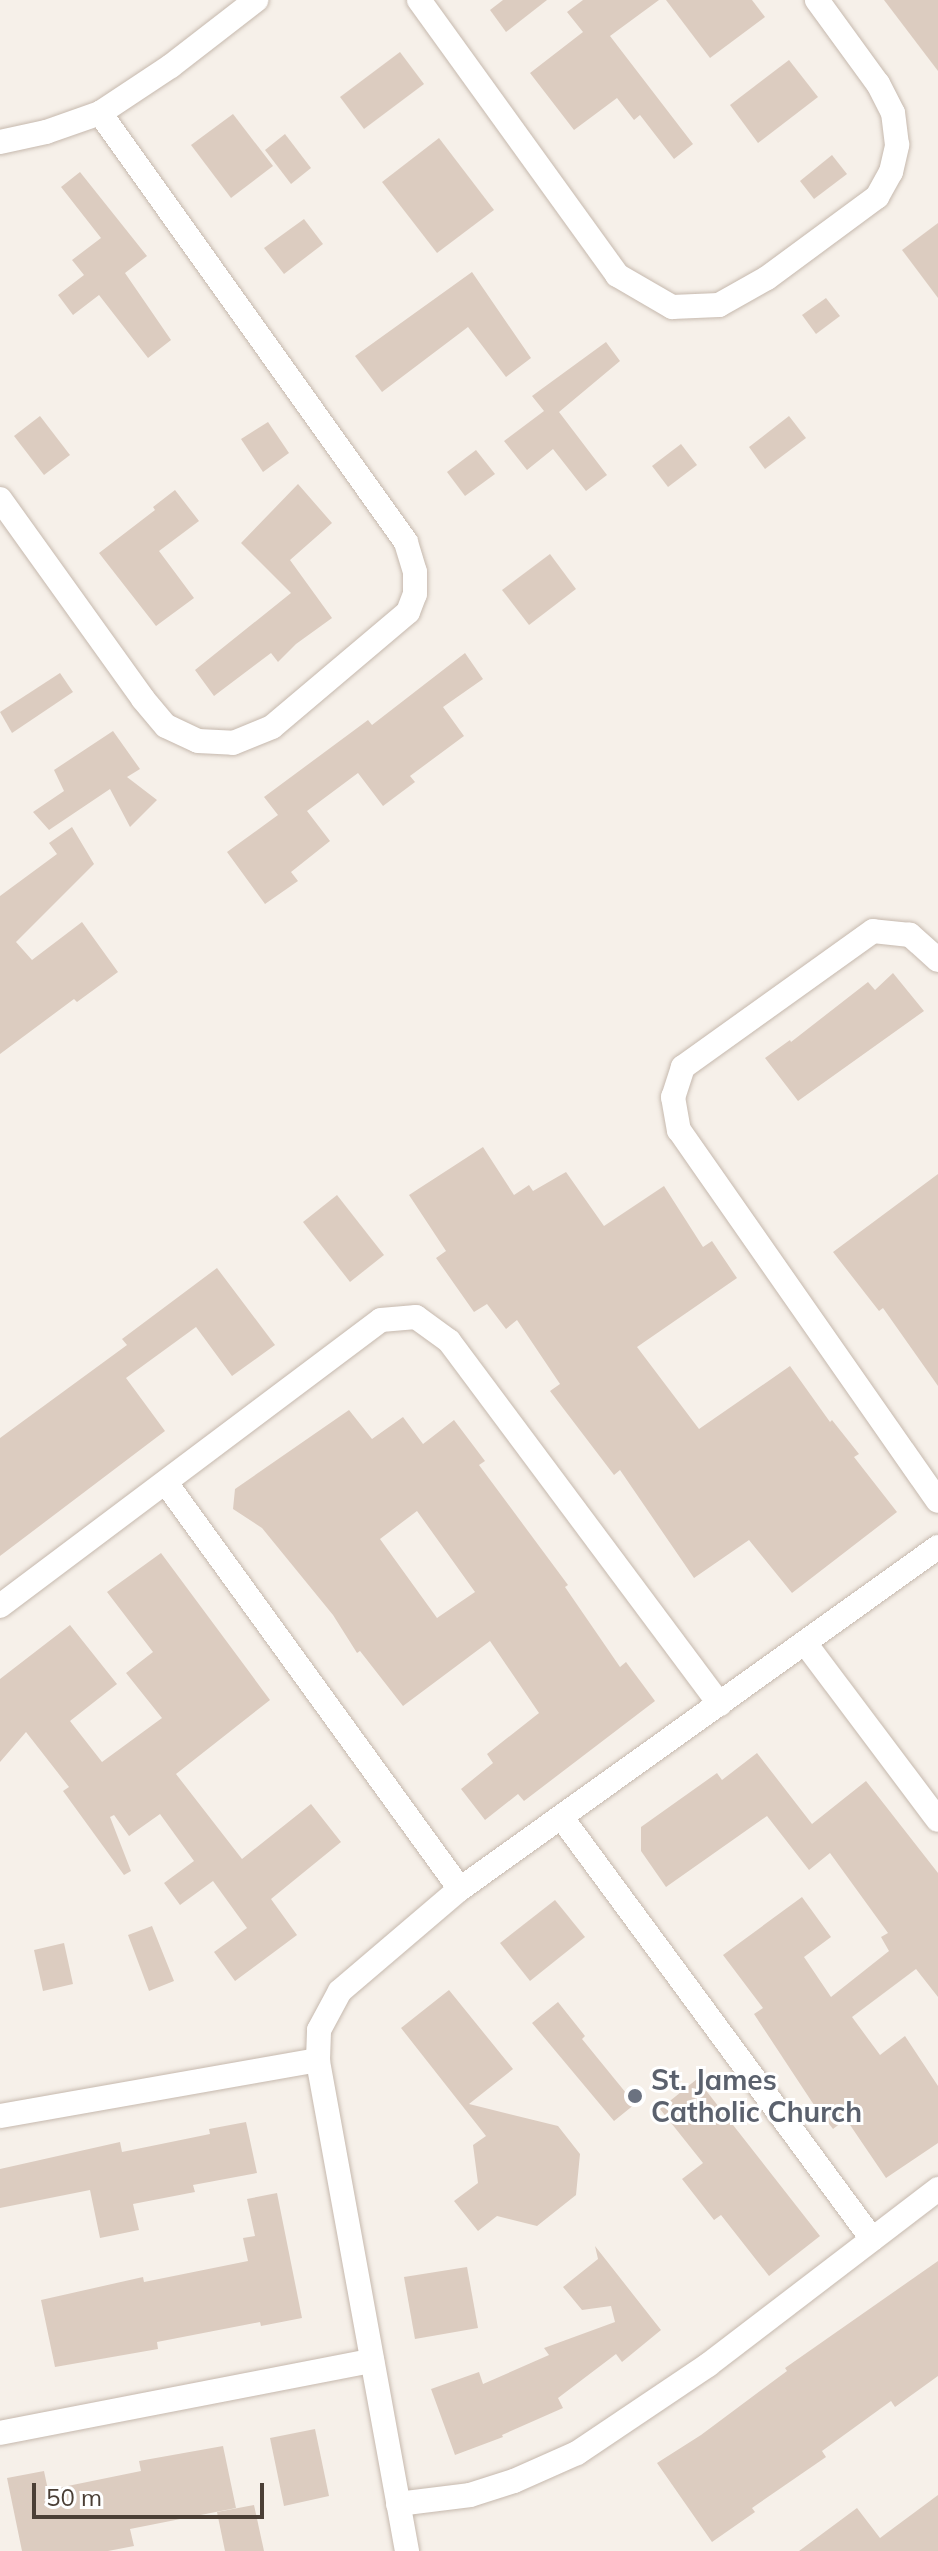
<!DOCTYPE html>
<style>
body{margin:0}
#map{position:relative;width:938px;height:2551px;overflow:hidden;background:#f6f0e9;font-family:Mulish,sans-serif}
div>[style]{position:absolute}
.building>*{inset:0;background:#dcccc0}
.roads{filter:drop-shadow(0 0 2px #c6b9ae) drop-shadow(0 0 2px #c6b9ae)}
.street>*{height:24px;margin:-12px;padding:0 12px;transform-origin:12px;border-radius:12px;background:#fff}
.dots>*{width:22px;height:22px;translate:-50% -50%;box-sizing:border-box;border:4px solid #fff;border-radius:50%}
span{translate:-50% -50%;white-space:nowrap;text-align:center;line-height:1.15;-webkit-text-stroke:6px #fff;paint-order:stroke}
.worship-label{font-size:28px;color:#5b616d;font-weight:700}
.left{translate:0 -50%;text-align:left}
.scale{position:absolute;left:32px;top:2483px;width:232px;height:36px;box-sizing:border-box;border:4px solid #4b3f36;border-top:0;padding-left:10px;font-size:24px;line-height:28px;white-space:nowrap;color:#4b3f36;-webkit-text-stroke:6px #fff;paint-order:stroke}
</style>
<div id="map">
<div class="building">
<div style="clip-path:polygon(503px 0,547px 0,506px 32px,490px 10px)"></div>
<div style="clip-path:polygon(583px 0,659px 0,610px 36px,693px 144px,674px 159px,640px 115px,634px 120px,617px 98px,574px 130px,530px 73px,583px 32px,567px 12px)"></div>
<div style="clip-path:polygon(666px 0,752px 0,765px 17px,710px 58px)"></div>
<div style="clip-path:polygon(884px 0,938px 0,938px 71px)"></div>
<div style="clip-path:polygon(400px 52px,424px 84px,364px 129px,340px 97px)"></div>
<div style="clip-path:polygon(789px 60px,818px 97px,758px 143px,730px 105px)"></div>
<div style="clip-path:polygon(233px 114px,273px 166px,231px 198px,191px 145px)"></div>
<div style="clip-path:polygon(285px 134px,311px 168px,291px 184px,265px 150px)"></div>
<div style="clip-path:polygon(439px 138px,494px 210px,437px 253px,382px 182px)"></div>
<div style="clip-path:polygon(832px 155px,847px 174px,814px 199px,800px 181px)"></div>
<div style="clip-path:polygon(80px 172px,147px 256px,125px 273px,171px 340px,148px 358px,99px 295px,73px 315px,58px 295px,84px 275px,72px 260px,101px 238px,61px 187px)"></div>
<div style="clip-path:polygon(304px 219px,323px 244px,284px 274px,264px 248px)"></div>
<div style="clip-path:polygon(938px 223px,938px 298px,902px 250px)"></div>
<div style="clip-path:polygon(472px 272px,531px 358px,506px 377px,468px 327px,382px 392px,355px 356px)"></div>
<div style="clip-path:polygon(826px 298px,840px 316px,816px 334px,802px 315px)"></div>
<div style="clip-path:polygon(606px 342px,620px 361px,559px 412px,607px 475px,586px 491px,553px 449px,527px 470px,504px 441px,544px 411px,532px 396px)"></div>
<div style="clip-path:polygon(40px 416px,70px 455px,44px 475px,14px 436px)"></div>
<div style="clip-path:polygon(789px 416px,806px 438px,765px 469px,749px 447px)"></div>
<div style="clip-path:polygon(268px 422px,289px 453px,263px 472px,241px 439px)"></div>
<div style="clip-path:polygon(681px 444px,697px 465px,668px 487px,652px 466px)"></div>
<div style="clip-path:polygon(476px 450px,495px 474px,465px 496px,447px 472px)"></div>
<div style="clip-path:polygon(298px 484px,332px 523px,290px 560px,332px 618px,296px 644px,278px 662px,271px 653px,214px 696px,195px 670px,291px 593px,241px 543px)"></div>
<div style="clip-path:polygon(175px 490px,199px 521px,159px 551px,194px 598px,156px 626px,99px 553px,155px 510px,153px 507px)"></div>
<div style="clip-path:polygon(550px 554px,576px 589px,529px 625px,502px 590px)"></div>
<div style="clip-path:polygon(465px 653px,483px 679px,443px 707px,464px 736px,410px 776px,415px 782px,383px 806px,358px 773px,307px 811px,330px 841px,291px 872px,298px 881px,265px 904px,227px 852px,278px 815px,264px 797px,368px 720px,372px 725px)"></div>
<div style="clip-path:polygon(60px 673px,73px 692px,12px 733px,0 712px)"></div>
<div style="clip-path:polygon(113px 731px,140px 769px,127px 777px,157px 800px,130px 827px,110px 789px,49px 830px,33px 812px,64px 791px,54px 770px)"></div>
<div style="clip-path:polygon(72px 827px,94px 864px,16px 942px,32px 960px,82px 922px,118px 972px,77px 1002px,74px 999px,0 1054px,0 896px,57px 854px,49px 843px)"></div>
<div style="clip-path:polygon(893px 973px,924px 1011px,798px 1101px,765px 1058px,790px 1040px,791px 1042px,868px 982px,875px 990px)"></div>
<div style="clip-path:polygon(483px 1147px,514px 1195px,529px 1185px,533px 1191px,566px 1172px,604px 1226px,664px 1186px,703px 1247px,712px 1241px,737px 1278px,637px 1347px,699px 1429px,790px 1366px,830px 1422px,832px 1420px,859px 1454px,854px 1457px,897px 1512px,792px 1593px,749px 1540px,694px 1578px,620px 1470px,614px 1475px,550px 1391px,560px 1384px,517px 1320px,506px 1329px,487px 1304px,474px 1312px,436px 1258px,446px 1251px,409px 1195px)"></div>
<div style="clip-path:polygon(938px 1174px,938px 1386px,883px 1308px,879px 1311px,833px 1252px)"></div>
<div style="clip-path:polygon(337px 1195px,384px 1255px,350px 1282px,303px 1222px)"></div>
<div style="clip-path:polygon(217px 1268px,275px 1345px,232px 1376px,196px 1327px,126px 1378px,165px 1431px,0 1556px,0 1438px,127px 1345px,122px 1339px)"></div>
<div style="clip-path:polygon(evenodd,349px 1410px,372px 1439px,403px 1417px,423px 1444px,454px 1420px,485px 1461px,479px 1465px,568px 1585px,565px 1587px,620px 1667px,626px 1662px,655px 1701px,524px 1801px,518px 1794px,485px 1820px,461px 1789px,493px 1763px,487px 1754px,539px 1713px,490px 1641px,403px 1706px,360px 1651px,357px 1653px,333px 1615px,262px 1528px,233px 1509px,235px 1489px,349px 1410px,417px 1511px,475px 1592px,437px 1618px,380px 1539px,417px 1511px)"></div>
<div style="clip-path:polygon(161px 1553px,270px 1700px,176px 1774px,242px 1859px,311px 1804px,341px 1842px,271px 1899px,297px 1935px,235px 1981px,214px 1952px,247px 1928px,213px 1881px,180px 1905px,164px 1883px,194px 1861px,160px 1814px,129px 1836px,114px 1815px,110px 1817px,131px 1871px,124px 1875px,63px 1791px,69px 1787px,26px 1732px,0 1762px,0 1679px,70px 1625px,117px 1684px,70px 1721px,102px 1762px,162px 1718px,126px 1673px,153px 1652px,107px 1592px)"></div>
<div style="clip-path:polygon(757px 1753px,812px 1824px,866px 1781px,938px 1873px,938px 1997px,916px 1969px,852px 2017px,880px 2055px,905px 2036px,938px 2086px,938px 2143px,886px 2178px,846px 2119px,833px 2129px,812px 2102px,754px 2014px,763px 2008px,723px 1955px,802px 1897px,831px 1937px,804px 1957px,831px 1997px,889px 1951px,881px 1937px,888px 1933px,830px 1853px,809px 1870px,767px 1816px,666px 1887px,641px 1851px,641px 1827px,717px 1773px,722px 1780px)"></div>
<div style="clip-path:polygon(555px 1900px,585px 1937px,530px 1981px,500px 1943px)"></div>
<div style="clip-path:polygon(152px 1926px,174px 1981px,149px 1991px,128px 1935px)"></div>
<div style="clip-path:polygon(64px 1943px,73px 1984px,43px 1991px,34px 1950px)"></div>
<div style="clip-path:polygon(449px 1990px,513px 2069px,469px 2104px,558px 2126px,580px 2154px,576px 2195px,537px 2226px,497px 2216px,478px 2231px,454px 2201px,478px 2183px,473px 2145px,486px 2136px,401px 2028px)"></div>
<div style="clip-path:polygon(558px 2002px,585px 2036px,582px 2039px,635px 2104px,614px 2121px,532px 2023px)"></div>
<div style="clip-path:polygon(697px 2079px,820px 2236px,769px 2276px,721px 2215px,714px 2220px,682px 2179px,703px 2163px,660px 2109px)"></div>
<div style="clip-path:polygon(246px 2122px,257px 2173px,193px 2185px,195px 2192px,133px 2204px,139px 2230px,100px 2238px,90px 2190px,0 2208px,0 2169px,120px 2142px,122px 2152px,210px 2134px,209px 2129px)"></div>
<div style="clip-path:polygon(277px 2193px,302px 2318px,261px 2326px,260px 2322px,157px 2342px,158px 2349px,55px 2367px,41px 2300px,143px 2277px,144px 2282px,248px 2261px,243px 2238px,255px 2236px,247px 2199px)"></div>
<div style="clip-path:polygon(595px 2246px,661px 2330px,622px 2362px,616px 2354px,558px 2398px,563px 2408px,502px 2435px,503px 2437px,455px 2455px,431px 2389px,479px 2372px,483px 2384px,549px 2355px,544px 2348px,615px 2322px,611px 2306px,582px 2310px,563px 2287px,598px 2259px)"></div>
<div style="clip-path:polygon(938px 2261px,938px 2376px,895px 2407px,891px 2401px,822px 2451px,826px 2457px,752px 2508px,755px 2512px,712px 2542px,657px 2463px,701px 2435px,787px 2371px,785px 2368px)"></div>
<div style="clip-path:polygon(467px 2267px,478px 2328px,415px 2339px,404px 2277px)"></div>
<div style="clip-path:polygon(315px 2429px,329px 2496px,284px 2506px,270px 2438px)"></div>
<div style="clip-path:polygon(223px 2446px,236px 2508px,130px 2529px,134px 2546px,108px 2551px,22px 2551px,7px 2478px,44px 2471px,48px 2490px,141px 2471px,139px 2461px)"></div>
<div style="clip-path:polygon(938px 2495px,938px 2551px,799px 2551px,857px 2508px,880px 2538px)"></div>
<div style="clip-path:polygon(254px 2505px,264px 2551px,225px 2551px,217px 2512px)"></div>
</div>
<div class="roads">
<div class="street">
<div style="left:419px;top:0;width:339px;rotate:54.2deg"></div>
<div style="left:617px;top:275px;width:64px;rotate:30.2deg"></div>
<div style="left:672px;top:307px;width:47px;rotate:-2.4deg"></div>
<div style="left:719px;top:305px;width:55px;rotate:-29.4deg"></div>
<div style="left:767px;top:278px;width:137px;rotate:-36.4deg"></div>
<div style="left:877px;top:197px;width:29px;rotate:-61deg"></div>
<div style="left:891px;top:172px;width:28px;rotate:-77deg"></div>
<div style="left:897px;top:145px;width:32px;rotate:-97deg"></div>
<div style="left:893px;top:113px;width:33px;rotate:-117deg"></div>
<div style="left:878px;top:84px;width:104px;rotate:-126deg"></div>
<div style="left:0;top:142px;width:47px;rotate:-12.3deg"></div>
<div style="left:46px;top:132px;width:57px;rotate:-19.4deg"></div>
<div style="left:100px;top:113px;width:85px;rotate:-33.5deg"></div>
<div style="left:171px;top:66px;width:108px;rotate:-37.8deg"></div>
<div style="left:0;top:499px;width:246px;rotate:54.4deg"></div>
<div style="left:143px;top:699px;width:35px;rotate:50deg"></div>
<div style="left:166px;top:726px;width:35px;rotate:25deg"></div>
<div style="left:198px;top:741px;width:35px;rotate:3deg"></div>
<div style="left:233px;top:743px;width:42px;rotate:-22.3deg"></div>
<div style="left:272px;top:727px;width:178px;rotate:-40.2deg"></div>
<div style="left:408px;top:612px;width:19px;rotate:-69deg"></div>
<div style="left:415px;top:594px;width:22px;rotate:-90deg"></div>
<div style="left:415px;top:572px;width:31px;rotate:-107deg"></div>
<div style="left:406px;top:542px;width:527px;rotate:-125.5deg"></div>
<div style="left:938px;top:960px;width:38px;rotate:-138deg"></div>
<div style="left:910px;top:935px;width:37px;rotate:-174deg"></div>
<div style="left:873px;top:931px;width:234px;rotate:144.4deg"></div>
<div style="left:683px;top:1067px;width:32px;rotate:108deg"></div>
<div style="left:673px;top:1097px;width:34px;rotate:80deg"></div>
<div style="left:679px;top:1130px;width:452px;rotate:55.1deg"></div>
<div style="left:166px;top:1483px;width:501px;rotate:54.09deg"></div>
<div style="left:0;top:1606px;width:476px;rotate:-36.9deg"></div>
<div style="left:381px;top:1320px;width:35px;rotate:-5deg"></div>
<div style="left:416px;top:1317px;width:41px;rotate:36deg"></div>
<div style="left:449px;top:1341px;width:453px;rotate:53.3deg"></div>
<div style="left:805px;top:1643px;width:221px;rotate:53.1deg"></div>
<div style="left:562px;top:1818px;width:523px;rotate:53.63deg"></div>
<div style="left:0;top:2116px;width:323px;rotate:-10deg"></div>
<div style="left:0;top:2433px;width:379px;rotate:-11deg"></div>
<div style="left:398px;top:2504px;width:73px;rotate:-7.1deg"></div>
<div style="left:470px;top:2495px;width:46px;rotate:-17.7deg"></div>
<div style="left:514px;top:2481px;width:69px;rotate:-24deg"></div>
<div style="left:577px;top:2453px;width:158px;rotate:-33.9deg"></div>
<div style="left:708px;top:2365px;width:290px;rotate:-37.4deg"></div>
<div style="left:407px;top:2551px;width:499px;rotate:-100.3deg"></div>
<div style="left:318px;top:2060px;width:30px;rotate:-88deg"></div>
<div style="left:319px;top:2030px;width:44px;rotate:-61.7deg"></div>
<div style="left:340px;top:1991px;width:157px;rotate:-40.4deg"></div>
<div style="left:460px;top:1889px;width:588px;rotate:-35.58deg"></div>
</div>
</div>
<div class="dots">
<div style="left:635px;top:2096px;background:#6b7280"></div>
</div>
<div class="worship-label">
<span class="left" style="left:651px;top:2096px">St. James<br>Catholic Church</span>
</div>
<div class="scale">50 m</div>
</div>
